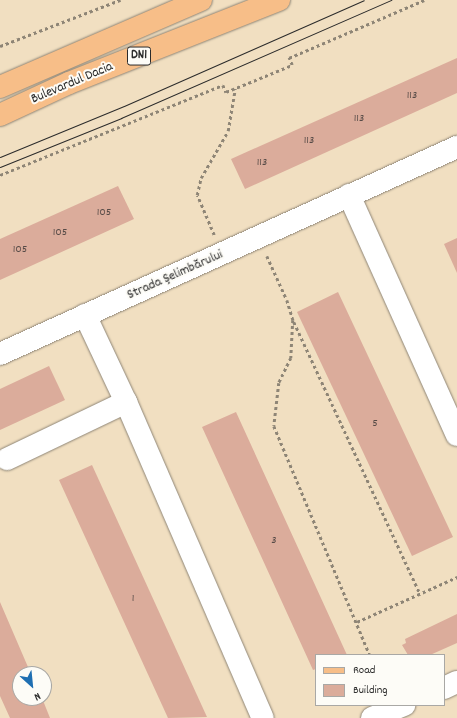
<!DOCTYPE html>
<meta charset="utf-8">
<style>
body{margin:0}
#map{position:relative;width:457px;height:718px;overflow:hidden;background:#f1dfc1;font-family:Dekko,sans-serif}
div>[style]{position:absolute}
.building>*{inset:0;background:#dbac9b}
.path>*{height:2.5px;margin-top:-1.25px;transform-origin:0;background:repeating-linear-gradient(90deg,#8e8576 0 3px,transparent 0 6px)}
.roads{filter:drop-shadow(0 0 1px #8e8576) drop-shadow(0 0 1px #8e8576)}
.minor>*{height:22px;margin:-11px;padding:0 11px;transform-origin:11px;border-radius:11px;background:#fff}
.major>*{height:22px;margin:-11px;padding:0 11px;transform-origin:11px;border-radius:11px;background:#f7be88}
.tram>*{height:1px;margin:-0.5px;padding:0 0.5px;transform-origin:0.5px;border-radius:0.5px;background:#2b2b2b}
span{translate:-50% -50%;white-space:nowrap;text-align:center;line-height:1.15;-webkit-text-stroke:4px #fdfcf7;paint-order:stroke}
.number-label{font-size:12px;color:#574b47}
.number-label span{-webkit-text-stroke-width:0}
.shield-label span{padding:1px 3px;background:#fdfcf7;border:1px solid;border-radius:3px;-webkit-text-stroke-width:0}
.shield-label{font-size:13px;color:#2b2b2b;font-weight:700}
.street-label{font-size:14px;color:#2b2b2b}
.legend{position:absolute;left:315px;top:654px;width:130px;height:52px;box-sizing:border-box;background:#fdfcf7;border:1px solid #a9a8a5;margin:0;padding:5px 7px;list-style:none;font-size:12px;color:#2b2b2b}
.legend li{display:flex;align-items:center;gap:8px;height:20px}
.legend b{width:20px;border:1px solid #a9a8a5}
.north{position:absolute;left:12px;top:666px;width:40px;height:40px;box-sizing:border-box;background:#fdfcf7;border:1px solid #a9a8a5;border-radius:50%;rotate:153deg;font-size:11px;font-weight:700;line-height:16px;text-align:center;color:#2b2b2b}
.north::after{content:'';display:block;margin:auto;width:14px;height:18px;background:#1f6fb2;clip-path:polygon(50% 0,100% 100%,50% 72%,0 100%)}
</style>
<div id="map">
<div class="building">
<div style="clip-path:polygon(457px 58px,457px 93px,245px 189px,231px 159px)"></div>
<div style="clip-path:polygon(118px 186px,134px 219px,0 280px,0 239px)"></div>
<div style="clip-path:polygon(457px 238px,457px 273px,444px 244px)"></div>
<div style="clip-path:polygon(338px 292px,453px 537px,412px 556px,297px 312px)"></div>
<div style="clip-path:polygon(49px 366px,65px 400px,0 430px,0 389px)"></div>
<div style="clip-path:polygon(236px 412px,347px 655px,316px 655px,316px 669px,313px 670px,202px 427px)"></div>
<div style="clip-path:polygon(92px 465px,207px 717px,168px 718px,59px 480px)"></div>
<div style="clip-path:polygon(0 602px,31px 674px,20px 674px,20px 698px,42px 698px,50px 718px,10px 718px,0 696px)"></div>
<div style="clip-path:polygon(457px 614px,457px 643px,430px 655px,408px 655px,402px 645px,406px 643px,405px 639px)"></div>
</div>
<div class="path">
<div style="left:0;top:46px;width:129px;rotate:-21deg"></div>
<div style="left:0;top:175px;width:240px;rotate:-22deg"></div>
<div style="left:223px;top:85px;width:8px;rotate:67deg"></div>
<div style="left:226px;top:92px;width:71px;rotate:-22.2deg"></div>
<div style="left:292px;top:65px;width:8px;rotate:-113deg"></div>
<div style="left:289px;top:58px;width:147px;rotate:-23.2deg"></div>
<div style="left:214px;top:235px;width:43px;rotate:-113deg"></div>
<div style="left:197px;top:195px;width:17px;rotate:-77deg"></div>
<div style="left:201px;top:178px;width:54px;rotate:-60.1deg"></div>
<div style="left:228px;top:131px;width:43px;rotate:-80.5deg"></div>
<div style="left:267px;top:256px;width:48px;rotate:65.6deg"></div>
<div style="left:287px;top:300px;width:21px;rotate:73deg"></div>
<div style="left:293px;top:320px;width:38px;rotate:93deg"></div>
<div style="left:291px;top:358px;width:28px;rotate:116deg"></div>
<div style="left:279px;top:383px;width:43px;rotate:96.6deg"></div>
<div style="left:274px;top:426px;width:248px;rotate:67.3deg"></div>
<div style="left:294px;top:322px;width:299px;rotate:65.1deg"></div>
<div style="left:357px;top:622px;width:110px;rotate:-24.2deg"></div>
</div>
<div class="roads">
<div class="minor">
<div style="left:349px;top:195px;width:263px;rotate:65.8deg"></div>
<div style="left:85px;top:315px;width:96px;rotate:64.8deg"></div>
<div style="left:126px;top:402px;width:344px;rotate:66.6deg"></div>
<div style="left:0;top:354px;width:502px;rotate:-24.37deg"></div>
<div style="left:7px;top:459px;width:132px;rotate:-25.6deg"></div>
<div style="left:444px;top:688px;width:14px;rotate:-25deg"></div>
<div style="left:372px;top:718px;width:35px;rotate:-22deg"></div>
</div>
<div class="major">
<div style="left:0;top:87px;width:219px;rotate:-23.4deg"></div>
<div style="left:0;top:115px;width:76px;rotate:-24.9deg"></div>
<div style="left:69px;top:83px;width:226px;rotate:-21.6deg"></div>
</div>
</div>
<div class="tram">
<div style="left:0;top:157px;width:134px;rotate:-22.4deg"></div>
<div style="left:124px;top:106px;width:262px;rotate:-23.8deg"></div>
<div style="left:0;top:167px;width:131px;rotate:-22deg"></div>
<div style="left:121px;top:118px;width:295px;rotate:-23.6deg"></div>
</div>
<div class="number-label">
<span style="left:412px;top:96px">113</span>
<span style="left:359px;top:119px">113</span>
<span style="left:309px;top:141px">113</span>
<span style="left:262px;top:163px">113</span>
<span style="left:104px;top:213px">105</span>
<span style="left:60px;top:233px">105</span>
<span style="left:20px;top:250px">105</span>
<span style="left:375px;top:424px">5</span>
<span style="left:274px;top:541px">3</span>
<span style="left:133px;top:599px">1</span>
</div>
<div class="shield-label">
<span style="left:139px;top:56px">DN1</span>
</div>
<div class="street-label">
<span style="left:72px;top:83px;rotate:-23deg">Bulevardul Dacia</span>
<span style="left:175px;top:275px;rotate:-24deg">Strada Șelimbărului</span>
</div>
<ul class="legend">
<li><b style="height:5px;background:#f7be88"></b>Road</li>
<li><b style="height:11px;background:#dbac9b"></b>Building</li>
</ul>
<div class="north">N</div>
</div>
